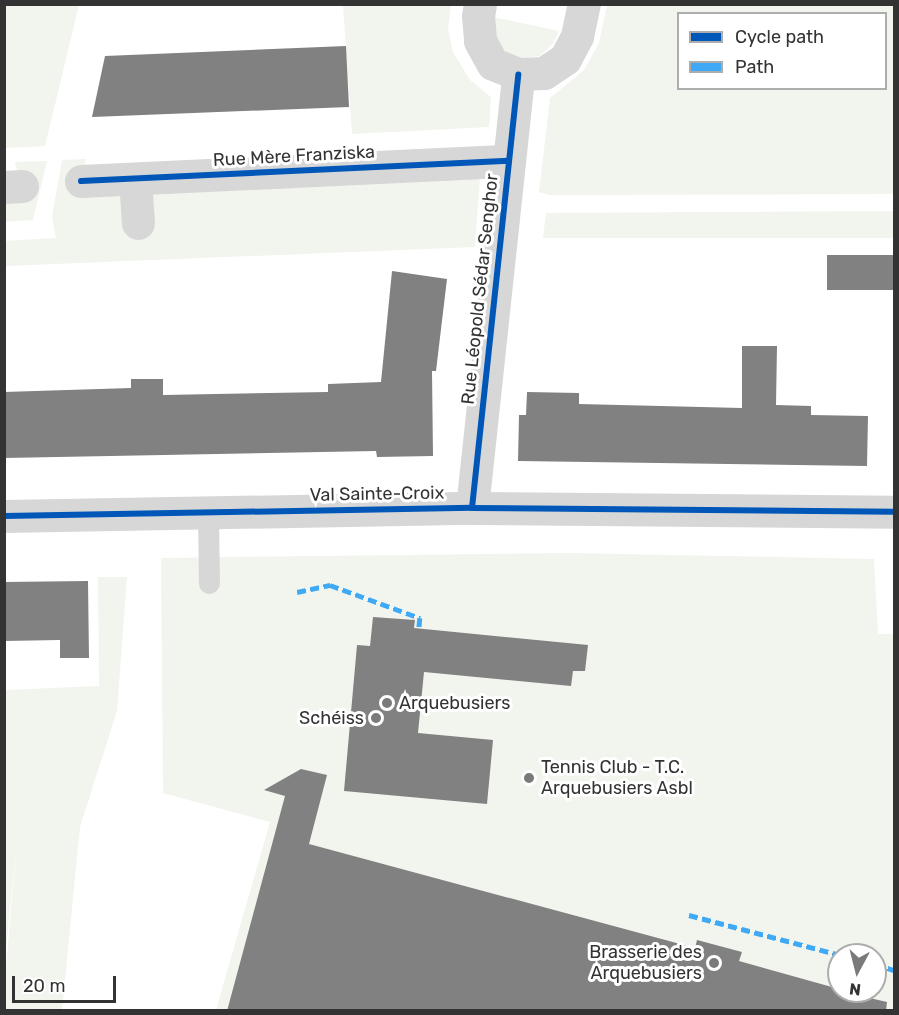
<!DOCTYPE html>
<meta charset="utf-8">
<style>
body{margin:0}
#map{position:relative;width:899px;height:1015px;overflow:hidden;background:#fff;font-family:Rubik,sans-serif}
div>[style]{position:absolute}
.green>*{inset:0;background:#f1f5ed}
.building>*{inset:0;background:#818181}
.service>*{height:21px;margin:-10.5px;padding:0 10.5px;transform-origin:10.5px;border-radius:10.5px;background:#d7d7d7}
.minor>*{height:33px;margin:-16.5px;padding:0 16.5px;transform-origin:16.5px;border-radius:16.5px;background:#d7d7d7}
.quiet>*{height:4.5px;margin-top:-2.25px;transform-origin:0;background:repeating-linear-gradient(90deg,#3fa9f5 0 9px,transparent 0 13.5px)}
.cycleway>*{height:6px;margin:-3px;padding:0 3px;transform-origin:3px;border-radius:3px;background:#0057b8}
.dots>*{width:16px;height:16px;translate:-50% -50%;box-sizing:border-box;border:3px solid #fff;border-radius:50%}
span{translate:-50% -50%;white-space:nowrap;text-align:center;line-height:1.15;-webkit-text-stroke:6px #fff;paint-order:stroke}
.street-label{font-size:18px;color:#333}
.poi-label{font-size:18px;color:#333}
.left{translate:0 -50%;text-align:left}
.right{translate:-100% -50%;text-align:right}
.frame{position:absolute;inset:0;border:6px solid #333;pointer-events:none}
.legend{position:absolute;left:677px;top:12px;width:210px;height:78px;box-sizing:border-box;background:#fff;border:2px solid #adadad;margin:0;padding:8px 10px;list-style:none;font-size:18px;color:#333}
.legend li{display:flex;align-items:center;gap:12px;height:30px}
.legend b{width:30px;border:2px solid #adadad}
.north{position:absolute;left:827px;top:943px;width:60px;height:60px;box-sizing:border-box;background:#fff;border:2px solid #adadad;border-radius:50%;rotate:187deg;font-size:16px;font-weight:700;line-height:24px;text-align:center;color:#333}
.north::after{content:'';display:block;margin:auto;width:21px;height:27px;background:#7a7a7a;clip-path:polygon(50% 0,100% 100%,50% 72%,0 100%)}
.scale{position:absolute;left:12px;top:976px;width:104px;height:27px;box-sizing:border-box;border:3px solid #333;border-top:0;padding-left:8px;font-size:18px;line-height:21px;white-space:nowrap;color:#333;-webkit-text-stroke:4px #fff;paint-order:stroke}
</style>
<div id="map">
<div class="green">
<div style="clip-path:polygon(4px 5px,79px 5px,45px 146px,5px 148px)"></div>
<div style="clip-path:polygon(343px 5px,451px 5px,448px 29px,453px 52px,470px 80px,491px 97px,489px 127px,352px 134px)"></div>
<div style="clip-path:polygon(evenodd,607px 5px,894px 5px,894px 194px,549px 195px,539px 192px,550px 98px,584px 70px,599px 43px,607px 5px,678px 14px,886px 14px,886px 88px,678px 88px,678px 14px)"></div>
<div style="clip-path:polygon(493px 17px,559px 31px,553px 44px,540px 56px,520px 58px,508px 54px,496px 41px)"></div>
<div style="clip-path:polygon(86px 159px,82px 174px,480px 176px,475px 247px,5px 266px,4px 241px,56px 238px,52px 217px,62px 160px)"></div>
<div style="clip-path:polygon(47px 161px,33px 220px,5px 222px,5px 201px,17px 171px,15px 162px)"></div>
<div style="clip-path:polygon(894px 211px,894px 238px,543px 238px,546px 213px)"></div>
<div style="clip-path:polygon(evenodd,567px 553px,874px 559px,878px 634px,894px 634px,894px 1010px,216px 1010px,270px 822px,163px 793px,161px 558px,567px 553px,839px 955px,875px 955px,875px 991px,839px 991px,839px 955px)"></div>
<div style="clip-path:polygon(98px 577px,127px 577px,117px 711px,80px 827px,62px 1010px,5px 1010px,5px 978px,17px 841px,5px 960px,5px 690px,99px 686px)"></div>
</div>
<div class="building">
<div style="clip-path:polygon(346px 46px,349px 107px,92px 117px,105px 56px)"></div>
<div style="clip-path:polygon(827px 255px,894px 255px,894px 290px,827px 290px)"></div>
<div style="clip-path:polygon(392px 271px,447px 279px,436px 371px,432px 371px,433px 456px,377px 457px,376px 451px,4px 458px,4px 392px,131px 388px,131px 379px,163px 379px,163px 395px,328px 392px,328px 384px,381px 382px)"></div>
<div style="clip-path:polygon(742px 346px,777px 346px,776px 405px,811px 406px,811px 415px,868px 416px,867px 466px,518px 461px,519px 415px,526px 415px,527px 392px,579px 393px,579px 404px,742px 408px)"></div>
<div style="clip-path:polygon(88px 581px,89px 658px,60px 658px,60px 640px,4px 641px,4px 582px)"></div>
<div style="clip-path:polygon(373px 617px,415px 620px,414px 628px,588px 645px,585px 671px,573px 671px,571px 686px,424px 672px,418px 733px,493px 740px,487px 804px,344px 791px,357px 645px,370px 646px)"></div>
<div style="clip-path:polygon(301px 769px,327px 775px,309px 844px,695px 948px,697px 940px,742px 952px,739px 961px,839px 989px,839px 991px,887px 1002px,886px 1011px,227px 1011px,285px 796px,264px 790px)"></div>
</div>
<div class="service">
<div style="left:208px;top:513px;width:70px;rotate:89.2deg"></div>
</div>
<div class="minor">
<div style="left:480px;top:4px;width:12px;rotate:99deg"></div>
<div style="left:478px;top:16px;width:25px;rotate:85deg"></div>
<div style="left:480px;top:41px;width:26px;rotate:61deg"></div>
<div style="left:493px;top:64px;width:27px;rotate:22deg"></div>
<div style="left:518px;top:74px;width:26px;rotate:-2deg"></div>
<div style="left:544px;top:73px;width:25px;rotate:-34deg"></div>
<div style="left:565px;top:59px;width:26px;rotate:-62deg"></div>
<div style="left:577px;top:36px;width:33px;rotate:-78deg"></div>
<div style="left:135px;top:179px;width:44px;rotate:86.1deg"></div>
<div style="left:81px;top:181px;width:428px;rotate:-2.7deg"></div>
<div style="left:4px;top:187px;width:18px;rotate:-3deg"></div>
<div style="left:472px;top:508px;width:436px;rotate:-83.9deg"></div>
<div style="left:4px;top:516px;width:468px;rotate:-1deg"></div>
<div style="left:472px;top:508px;width:422px;rotate:0.5deg"></div>
</div>
<div class="quiet">
<div style="left:297px;top:592px;width:34px;rotate:-12deg"></div>
<div style="left:330px;top:585px;width:96px;rotate:20.1deg"></div>
<div style="left:420px;top:618px;width:11px;rotate:95deg"></div>
<div style="left:689px;top:915px;width:156px;rotate:14.8deg"></div>
<div style="left:875px;top:964px;width:20px;rotate:18deg"></div>
</div>
<div class="cycleway">
<div style="left:81px;top:181px;width:428px;rotate:-2.7deg"></div>
<div style="left:472px;top:508px;width:436px;rotate:-83.9deg"></div>
<div style="left:4px;top:516px;width:468px;rotate:-1deg"></div>
<div style="left:472px;top:508px;width:422px;rotate:0.5deg"></div>
</div>
<div class="dots">
<div style="left:387px;top:703px;background:#7a7a7a"></div>
<div style="left:376px;top:718px;background:#7a7a7a"></div>
<div style="left:529px;top:778px;background:#7a7a7a"></div>
<div style="left:714px;top:963px;background:#7a7a7a"></div>
</div>
<div class="street-label">
<span style="left:294px;top:156px;rotate:-3deg">Rue Mère Franziska</span>
<span style="left:480px;top:289px;rotate:-84deg">Rue Léopold Sédar Senghor</span>
<span style="left:377px;top:494px;rotate:-1deg">Val Sainte-Croix</span>
</div>
<div class="poi-label">
<span class="left" style="left:399px;top:703px">Arquebusiers</span>
<span class="right" style="left:364px;top:718px">Schéiss</span>
<span class="left" style="left:541px;top:778px">Tennis Club - T.C.<br>Arquebusiers Asbl</span>
<span class="right" style="left:702px;top:963px">Brasserie des<br>Arquebusiers</span>
</div>
<div class="frame"></div>
<ul class="legend">
<li><b style="height:8px;background:#0057b8"></b>Cycle path</li>
<li><b style="height:8px;background:#3fa9f5"></b>Path</li>
</ul>
<div class="north">N</div>
<div class="scale">20 m</div>
</div>
